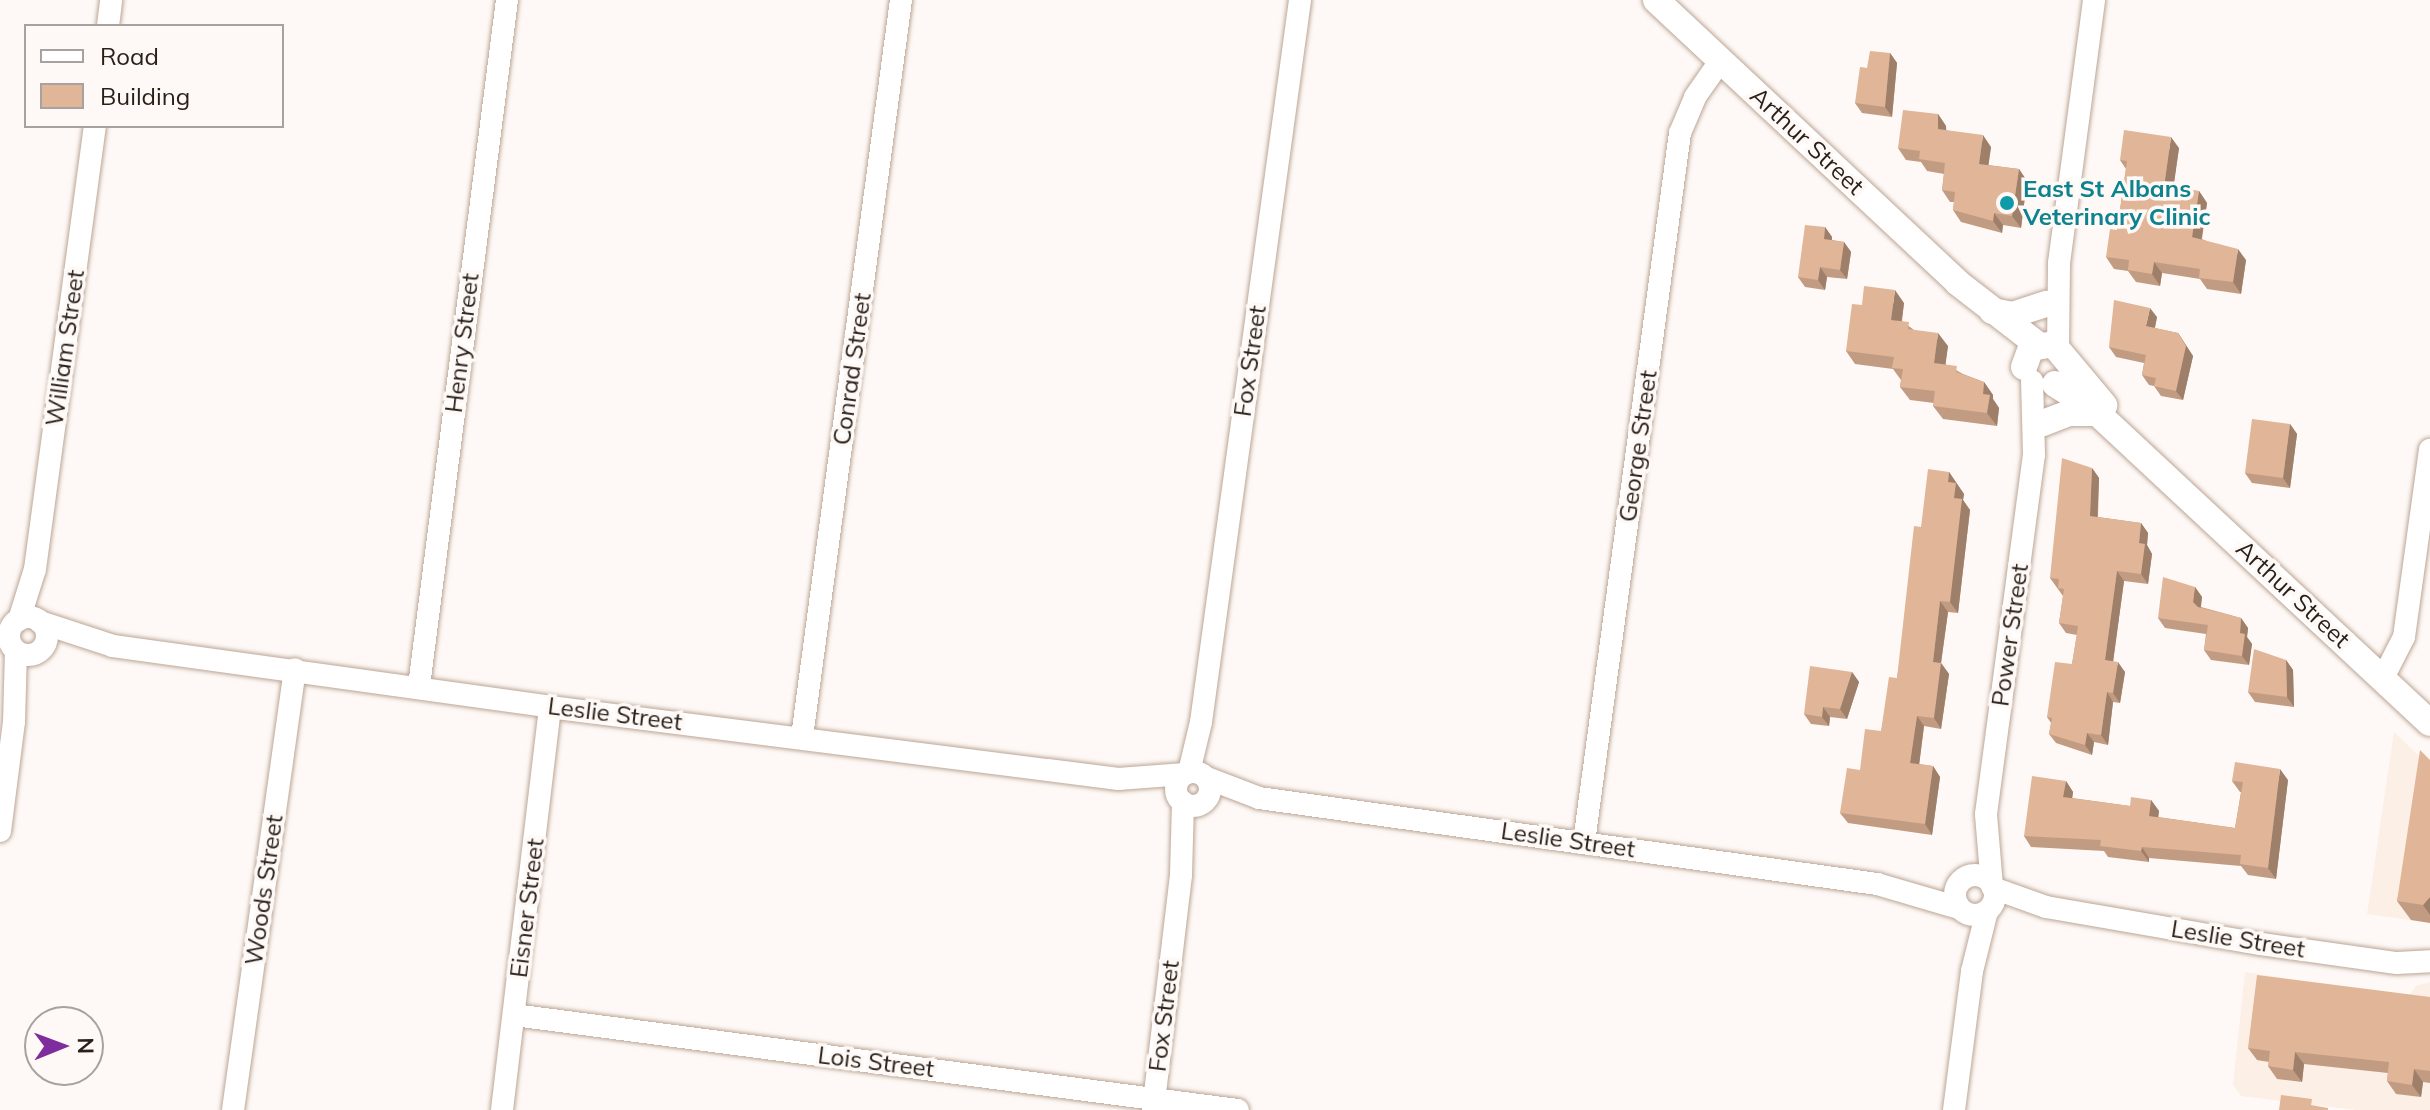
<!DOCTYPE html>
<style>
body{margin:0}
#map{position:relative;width:2430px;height:1110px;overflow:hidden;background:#fef9f6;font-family:Mulish,sans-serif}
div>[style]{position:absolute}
.built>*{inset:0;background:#fcefe6}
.roads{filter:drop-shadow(0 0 2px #bca595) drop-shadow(0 0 2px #bca595)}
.minor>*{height:22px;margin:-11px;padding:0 11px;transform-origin:11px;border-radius:11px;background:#fff}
.minor>.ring{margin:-11px;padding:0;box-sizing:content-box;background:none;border:22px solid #fff;border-radius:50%}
.tertiary>*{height:26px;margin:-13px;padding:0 13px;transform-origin:13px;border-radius:13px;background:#fff}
.wall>*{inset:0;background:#c29c82}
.shaded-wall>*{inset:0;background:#9e7f6a}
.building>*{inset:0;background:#e1b597}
.dots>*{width:22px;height:22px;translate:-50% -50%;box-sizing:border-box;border:4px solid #fef9f6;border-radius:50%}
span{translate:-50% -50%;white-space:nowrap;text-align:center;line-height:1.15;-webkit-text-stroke:7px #fef9f6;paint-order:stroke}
.street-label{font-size:24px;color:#281f19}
.culture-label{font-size:24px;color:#0d838f;font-weight:700}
.left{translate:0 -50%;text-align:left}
.legend{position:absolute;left:24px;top:24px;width:260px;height:104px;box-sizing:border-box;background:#fef9f6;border:2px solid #a8a29e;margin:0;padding:10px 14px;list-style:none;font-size:24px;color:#281f19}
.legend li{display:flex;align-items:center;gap:16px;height:40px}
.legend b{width:40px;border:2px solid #a8a29e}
.north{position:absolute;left:24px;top:1006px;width:80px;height:80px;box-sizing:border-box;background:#fef9f6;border:2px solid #a8a29e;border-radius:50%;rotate:89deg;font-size:22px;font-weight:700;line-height:32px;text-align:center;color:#281f19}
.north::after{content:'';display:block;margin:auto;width:28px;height:36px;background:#7f2d9c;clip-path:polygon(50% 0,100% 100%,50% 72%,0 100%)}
</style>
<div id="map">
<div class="built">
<div style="clip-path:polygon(2394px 732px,2430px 766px,2430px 923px,2367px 914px)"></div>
<div style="clip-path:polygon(2245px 972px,2408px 997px,2416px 986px,2430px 982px,2430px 1110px,2357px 1110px,2241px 1096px,2233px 1085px)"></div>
</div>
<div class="roads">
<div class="minor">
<div style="left:108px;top:26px;width:26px;rotate:-83deg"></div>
<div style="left:2058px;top:347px;width:84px;rotate:-89.3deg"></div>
<div style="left:2059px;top:263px;width:265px;rotate:-82.4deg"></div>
<div class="ring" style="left:9px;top:617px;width:16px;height:16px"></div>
<div style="left:19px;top:620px;width:53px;rotate:-72.6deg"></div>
<div style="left:35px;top:569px;width:447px;rotate:-82.3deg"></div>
<div style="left:40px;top:622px;width:77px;rotate:18.2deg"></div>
<div style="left:113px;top:646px;width:441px;rotate:7.9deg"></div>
<div style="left:550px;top:707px;width:573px;rotate:7.22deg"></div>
<div style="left:1118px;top:779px;width:67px;rotate:-4.3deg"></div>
<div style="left:2383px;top:678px;width:46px;rotate:-62.9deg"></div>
<div style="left:2404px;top:637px;width:189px;rotate:-82.1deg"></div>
<div style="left:419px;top:686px;width:692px;rotate:-82.69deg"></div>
<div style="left:802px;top:737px;width:744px;rotate:-82.35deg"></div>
<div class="ring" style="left:1176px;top:772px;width:12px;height:12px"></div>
<div style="left:1189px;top:772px;width:51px;rotate:-76.5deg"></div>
<div style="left:1201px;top:722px;width:729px;rotate:-82.19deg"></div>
<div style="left:1207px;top:778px;width:56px;rotate:21deg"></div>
<div style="left:1259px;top:798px;width:624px;rotate:7.92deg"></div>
<div style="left:1877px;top:884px;width:85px;rotate:16.3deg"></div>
<div style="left:0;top:831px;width:110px;rotate:-82.7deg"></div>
<div style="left:14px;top:722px;width:71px;rotate:-88.4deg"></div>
<div style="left:1584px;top:842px;width:715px;rotate:-82.29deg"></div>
<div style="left:1680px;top:133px;width:39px;rotate:-67deg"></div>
<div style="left:1695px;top:97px;width:45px;rotate:-54.9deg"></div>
<div class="ring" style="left:1955px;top:875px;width:18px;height:18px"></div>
<div style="left:1992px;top:886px;width:72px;rotate:-94.8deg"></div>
<div style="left:1986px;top:814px;width:362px;rotate:-82.4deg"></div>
<div style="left:2034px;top:455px;width:74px;rotate:-91.5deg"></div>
<div style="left:1993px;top:888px;width:56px;rotate:19.7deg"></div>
<div style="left:2046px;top:907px;width:218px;rotate:9.8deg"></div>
<div style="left:2261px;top:944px;width:137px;rotate:8deg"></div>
<div style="left:2397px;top:963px;width:33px;rotate:-3deg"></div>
<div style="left:514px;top:1015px;width:730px;rotate:7.48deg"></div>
<div style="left:233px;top:1110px;width:445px;rotate:-82deg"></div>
<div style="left:502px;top:1110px;width:406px;rotate:-83.2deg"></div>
<div style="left:1153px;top:1110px;width:237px;rotate:-83.2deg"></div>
<div style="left:1181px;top:875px;width:73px;rotate:-88.4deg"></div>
<div style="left:1954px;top:1110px;width:140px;rotate:-82.6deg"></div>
<div style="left:1972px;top:971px;width:62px;rotate:-76deg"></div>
</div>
<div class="tertiary">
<div style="left:1656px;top:0;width:414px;rotate:43.1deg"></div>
<div style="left:1958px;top:283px;width:100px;rotate:37.7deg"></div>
<div style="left:1992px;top:311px;width:20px;rotate:11deg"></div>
<div style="left:2012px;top:315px;width:36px;rotate:-18deg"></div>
<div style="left:2024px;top:367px;width:20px;rotate:-70deg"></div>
<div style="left:2031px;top:348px;width:22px;rotate:-10deg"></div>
<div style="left:2053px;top:344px;width:80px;rotate:50.1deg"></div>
<div style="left:2055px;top:384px;width:43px;rotate:32.6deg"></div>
<div style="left:2091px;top:407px;width:463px;rotate:43deg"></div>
<div style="left:2043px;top:423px;width:28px;rotate:-21deg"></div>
<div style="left:2069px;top:413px;width:27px"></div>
</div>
</div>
<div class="wall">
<div style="clip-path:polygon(1890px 53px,1897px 63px,1892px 117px,1862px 113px,1855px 103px,1867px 68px)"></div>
<div style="clip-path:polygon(1938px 114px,1946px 126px,1946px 130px,1991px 147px,1988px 165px,2019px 169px,2027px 181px,2021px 228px,2003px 225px,2002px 233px,1961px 222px,1953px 210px,1954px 202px,1950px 202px,1942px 190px,1944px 174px,1927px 171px,1921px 162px,1906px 160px,1898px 148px)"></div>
<div style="clip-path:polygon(2179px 148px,2173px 188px,2199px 191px,2207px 203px,2202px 239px,2246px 260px,2241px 294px,2207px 289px,2200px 279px,2162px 273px,2160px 286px,2136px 282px,2128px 271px,2114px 269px,2106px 257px,2117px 230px,2126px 169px,2120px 160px)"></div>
<div style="clip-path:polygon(1825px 227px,1832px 237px,1832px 240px,1844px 242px,1851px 252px,1847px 279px,1827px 277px,1825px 290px,1805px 287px,1798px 277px)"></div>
<div style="clip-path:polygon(1904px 303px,1902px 321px,1914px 330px,1948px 346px,1945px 364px,1963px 374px,1984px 382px,1993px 395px,1993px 399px,1999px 408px,1997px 426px,1943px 419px,1933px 406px,1934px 403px,1910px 400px,1900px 387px,1901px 380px,1893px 369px,1855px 364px,1846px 351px,1862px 305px)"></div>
<div style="clip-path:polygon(2157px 317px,2155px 328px,2178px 333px,2193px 356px,2183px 400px,2161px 396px,2154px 386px,2149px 385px,2142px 375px,2144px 363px,2116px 357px,2109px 347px)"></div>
<div style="clip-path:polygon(2290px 424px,2297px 434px,2290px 488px,2252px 483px,2245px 473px)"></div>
<div style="clip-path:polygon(2092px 468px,2099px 478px,2098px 517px,2141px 523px,2148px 533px,2147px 545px,2152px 554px,2148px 584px,2124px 581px,2113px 661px,2125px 672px,2120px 703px,2113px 702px,2108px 745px,2094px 742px,2092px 755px,2056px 743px,2049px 734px,2051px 723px,2047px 717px,2072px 664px,2077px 635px,2066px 633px,2059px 623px,2063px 596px,2050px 578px)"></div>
<div style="clip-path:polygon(1949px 472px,1964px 494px,1963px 500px,1970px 510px,1958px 613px,1948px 612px,1941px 663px,1949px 674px,1941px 729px,1924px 726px,1919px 764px,1933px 766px,1940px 777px,1932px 835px,1848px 823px,1840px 813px,1860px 770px,1881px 731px,1897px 678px,1921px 527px)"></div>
<div style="clip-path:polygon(2195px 587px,2202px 597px,2201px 607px,2241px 618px,2248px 628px,2247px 637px,2252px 644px,2249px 665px,2211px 660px,2204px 650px,2206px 634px,2165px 628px,2158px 618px)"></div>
<div style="clip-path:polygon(2286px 660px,2293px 670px,2294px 707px,2255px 702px,2248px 692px)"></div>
<div style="clip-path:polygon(1852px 672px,1859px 682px,1847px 719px,1830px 717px,1829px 726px,1811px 724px,1804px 714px)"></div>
<div style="clip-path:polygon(2430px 760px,2430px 923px,2411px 920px,2397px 901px)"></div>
<div style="clip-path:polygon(2288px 780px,2276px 879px,2248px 875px,2241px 866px,2149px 858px,2149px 862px,2108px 857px,2104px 851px,2031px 847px,2024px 836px,2066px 781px,2073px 792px,2072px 798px,2130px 806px,2151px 800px,2159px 811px,2158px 817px,2235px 828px,2241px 792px,2240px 792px,2232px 781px)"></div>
<div style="clip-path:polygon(2430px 997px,2430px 1083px,2423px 1082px,2421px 1097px,2396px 1094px,2387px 1081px,2388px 1073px,2304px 1064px,2302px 1082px,2277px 1079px,2268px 1066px,2269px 1062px,2257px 1060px,2248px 1048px)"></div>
</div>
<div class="shaded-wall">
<div style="clip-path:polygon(1890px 53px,1897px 63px,1892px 117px,1885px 107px)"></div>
<div style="clip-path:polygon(1938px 114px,1946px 126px,1947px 141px,1938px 129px)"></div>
<div style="clip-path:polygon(1983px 135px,1991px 147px,1987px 176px,1979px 164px)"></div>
<div style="clip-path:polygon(2171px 137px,2179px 148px,2172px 198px,2164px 187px)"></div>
<div style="clip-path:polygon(2019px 169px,2027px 181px,2021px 228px,2012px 216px)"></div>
<div style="clip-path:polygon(2199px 191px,2207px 203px,2200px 248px,2192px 237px)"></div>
<div style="clip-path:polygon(1994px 213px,2003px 225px,2002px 233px,1993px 221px)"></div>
<div style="clip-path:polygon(1825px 227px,1832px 237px,1831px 249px,1824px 239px)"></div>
<div style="clip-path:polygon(1844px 242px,1851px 252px,1847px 279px,1840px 270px)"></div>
<div style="clip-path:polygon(2238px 249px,2246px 260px,2241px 294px,2233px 282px)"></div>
<div style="clip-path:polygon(2154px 262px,2162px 273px,2160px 286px,2152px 274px)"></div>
<div style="clip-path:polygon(1820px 267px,1827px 277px,1825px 290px,1818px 280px)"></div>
<div style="clip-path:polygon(1895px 290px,1904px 303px,1900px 333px,1891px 320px)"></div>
<div style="clip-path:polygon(2150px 308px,2157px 317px,2153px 336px,2146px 326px)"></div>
<div style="clip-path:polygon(1938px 333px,1948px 346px,1944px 376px,1934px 363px)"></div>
<div style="clip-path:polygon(2178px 333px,2193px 356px,2183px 400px,2176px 391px)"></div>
<div style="clip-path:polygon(1984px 382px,1993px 395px,1993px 399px,1999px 408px,1997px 426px,1987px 413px,1983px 394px)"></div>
<div style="clip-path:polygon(2290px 424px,2297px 434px,2290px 488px,2283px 478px)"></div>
<div style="clip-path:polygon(2092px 468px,2099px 478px,2097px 526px,2090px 516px)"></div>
<div style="clip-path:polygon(1949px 472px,1964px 494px,1963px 500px,1970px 510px,1958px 613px,1950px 602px,1954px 498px,1948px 482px)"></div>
<div style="clip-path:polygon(2141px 523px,2148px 533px,2147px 545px,2152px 554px,2148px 584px,2141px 574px,2139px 543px)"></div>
<div style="clip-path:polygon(2117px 571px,2124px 581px,2112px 670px,2105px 660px)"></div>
<div style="clip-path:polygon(2195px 587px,2202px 597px,2200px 612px,2193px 602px)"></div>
<div style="clip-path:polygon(1940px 601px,1948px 612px,1941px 663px,1949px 674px,1941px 729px,1934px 718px,1933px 662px)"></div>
<div style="clip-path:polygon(2241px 618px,2248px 628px,2247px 637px,2252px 644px,2249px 665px,2242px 656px,2240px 633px)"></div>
<div style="clip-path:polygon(2286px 660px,2293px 670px,2294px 707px,2287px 697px)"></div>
<div style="clip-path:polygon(2118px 662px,2125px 672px,2120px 703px,2113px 693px)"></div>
<div style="clip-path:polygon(1852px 672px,1859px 682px,1847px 719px,1840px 709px)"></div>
<div style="clip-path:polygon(2107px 692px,2113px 702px,2108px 745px,2101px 735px)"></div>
<div style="clip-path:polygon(1823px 707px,1830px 717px,1829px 726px,1822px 717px)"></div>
<div style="clip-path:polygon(1917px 716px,1924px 726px,1918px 774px,1910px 763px)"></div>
<div style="clip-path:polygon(2087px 733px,2094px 742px,2092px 755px,2085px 745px)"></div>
<div style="clip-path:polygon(1933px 766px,1940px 777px,1932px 835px,1925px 824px)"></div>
<div style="clip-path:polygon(2280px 769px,2288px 780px,2276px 879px,2268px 868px)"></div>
<div style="clip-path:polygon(2066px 781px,2073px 792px,2071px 808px,2063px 797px)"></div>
<div style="clip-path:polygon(2151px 800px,2159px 811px,2157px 827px,2149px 816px)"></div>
<div style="clip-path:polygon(2142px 847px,2149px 858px,2149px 862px,2141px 851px)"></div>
<div style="clip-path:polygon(2430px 897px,2430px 915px,2423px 905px)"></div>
<div style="clip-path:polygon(2295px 1052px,2304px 1064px,2302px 1082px,2293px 1070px)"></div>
<div style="clip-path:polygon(2414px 1069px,2423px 1082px,2421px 1097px,2412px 1085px)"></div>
</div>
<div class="building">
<div style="clip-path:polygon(1870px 51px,1890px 53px,1885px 107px,1855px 103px,1860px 67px,1867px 68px)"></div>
<div style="clip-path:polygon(1903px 110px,1938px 114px,1938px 129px,1983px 135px,1979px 164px,2019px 169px,2012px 216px,1994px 213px,1993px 221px,1953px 210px,1955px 192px,1942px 190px,1945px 163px,1919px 159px,1920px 151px,1898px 148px)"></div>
<div style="clip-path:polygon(2124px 130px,2171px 137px,2164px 187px,2199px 191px,2192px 237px,2238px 249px,2233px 282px,2199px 278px,2200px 269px,2154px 262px,2152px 274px,2128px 270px,2129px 260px,2106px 257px,2110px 229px,2117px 230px,2127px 161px,2120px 160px)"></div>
<div style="clip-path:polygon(1805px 225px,1825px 227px,1824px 239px,1844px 242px,1840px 270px,1820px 267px,1818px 280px,1798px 277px)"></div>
<div style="clip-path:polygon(1864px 286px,1895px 290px,1891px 320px,1909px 322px,1908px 329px,1938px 333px,1934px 363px,1957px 366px,1956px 372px,1984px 382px,1983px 394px,1990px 395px,1987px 413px,1933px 406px,1935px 391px,1900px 387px,1903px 369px,1892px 368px,1894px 357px,1846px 351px,1852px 304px,1862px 305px)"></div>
<div style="clip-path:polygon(2114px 300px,2150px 308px,2146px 326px,2178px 333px,2186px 346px,2176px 391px,2154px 386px,2156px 378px,2142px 375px,2146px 355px,2109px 347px)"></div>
<div style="clip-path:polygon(2252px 419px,2290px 424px,2283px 478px,2245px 473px)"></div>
<div style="clip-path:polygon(2062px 458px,2092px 468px,2090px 516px,2141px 523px,2139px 543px,2145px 544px,2141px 574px,2117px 571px,2105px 660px,2118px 662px,2113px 693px,2107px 692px,2101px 735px,2087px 733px,2085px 745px,2049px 734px,2052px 718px,2047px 717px,2055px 662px,2072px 664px,2078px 626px,2059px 623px,2064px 589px,2058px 588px,2059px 579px,2050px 578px)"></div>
<div style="clip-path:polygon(1928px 469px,1949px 472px,1948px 482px,1956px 483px,1954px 498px,1962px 499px,1950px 602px,1940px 601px,1933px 662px,1941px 663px,1934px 718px,1917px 716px,1910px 763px,1933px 766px,1925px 824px,1840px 813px,1847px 768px,1860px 770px,1865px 729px,1881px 731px,1889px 677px,1897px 678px,1914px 526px,1921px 527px)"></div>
<div style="clip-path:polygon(2163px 577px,2195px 587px,2193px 602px,2198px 607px,2241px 618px,2240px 633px,2245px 634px,2242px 656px,2204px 650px,2208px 625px,2158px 618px)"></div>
<div style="clip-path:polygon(2254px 649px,2286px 660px,2287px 697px,2248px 692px)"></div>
<div style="clip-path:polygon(1810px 666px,1852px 672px,1840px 709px,1823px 707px,1822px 717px,1804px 714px)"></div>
<div style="clip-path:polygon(2420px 750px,2430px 760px,2430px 897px,2423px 905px,2397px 901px)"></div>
<div style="clip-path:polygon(2235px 762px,2280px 769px,2268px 868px,2240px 864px,2241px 855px,2142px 847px,2141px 851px,2100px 846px,2101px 840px,2024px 836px,2032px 776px,2066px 781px,2063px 797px,2130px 806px,2131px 797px,2151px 800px,2149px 816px,2235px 828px,2243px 782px,2232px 781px)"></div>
<div style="clip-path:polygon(2257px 975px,2430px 997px,2430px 1071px,2414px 1069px,2412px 1085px,2387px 1081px,2389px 1062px,2295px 1052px,2293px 1070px,2268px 1066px,2270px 1051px,2248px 1048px)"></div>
<div style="clip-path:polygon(2281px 1095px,2312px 1099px,2311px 1105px,2328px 1108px,2328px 1110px,2279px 1110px)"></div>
</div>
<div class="dots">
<div style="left:2007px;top:203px;background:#0f9aa8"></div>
</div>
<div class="street-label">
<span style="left:1807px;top:141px;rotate:43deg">Arthur Street</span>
<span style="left:462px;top:343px;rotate:-83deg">Henry Street</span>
<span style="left:65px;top:348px;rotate:-82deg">William Street</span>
<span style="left:1250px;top:361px;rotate:-82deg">Fox Street</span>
<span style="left:852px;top:369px;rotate:-82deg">Conrad Street</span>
<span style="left:1638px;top:446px;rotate:-82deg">George Street</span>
<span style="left:2293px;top:594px;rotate:43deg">Arthur Street</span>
<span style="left:2010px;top:635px;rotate:-82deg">Power Street</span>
<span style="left:615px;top:714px;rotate:7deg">Leslie Street</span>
<span style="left:1568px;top:840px;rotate:8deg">Leslie Street</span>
<span style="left:264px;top:890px;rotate:-82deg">Woods Street</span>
<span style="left:527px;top:908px;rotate:-83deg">Eisner Street</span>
<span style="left:2238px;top:939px;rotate:9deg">Leslie Street</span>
<span style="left:1164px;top:1016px;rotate:-83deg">Fox Street</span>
<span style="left:876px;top:1062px;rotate:7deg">Lois Street</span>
</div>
<div class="culture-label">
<span class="left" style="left:2023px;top:203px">East St Albans<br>Veterinary Clinic</span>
</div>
<ul class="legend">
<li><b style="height:10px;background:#fff"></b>Road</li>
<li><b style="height:22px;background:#e1b597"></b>Building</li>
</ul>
<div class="north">N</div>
</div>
